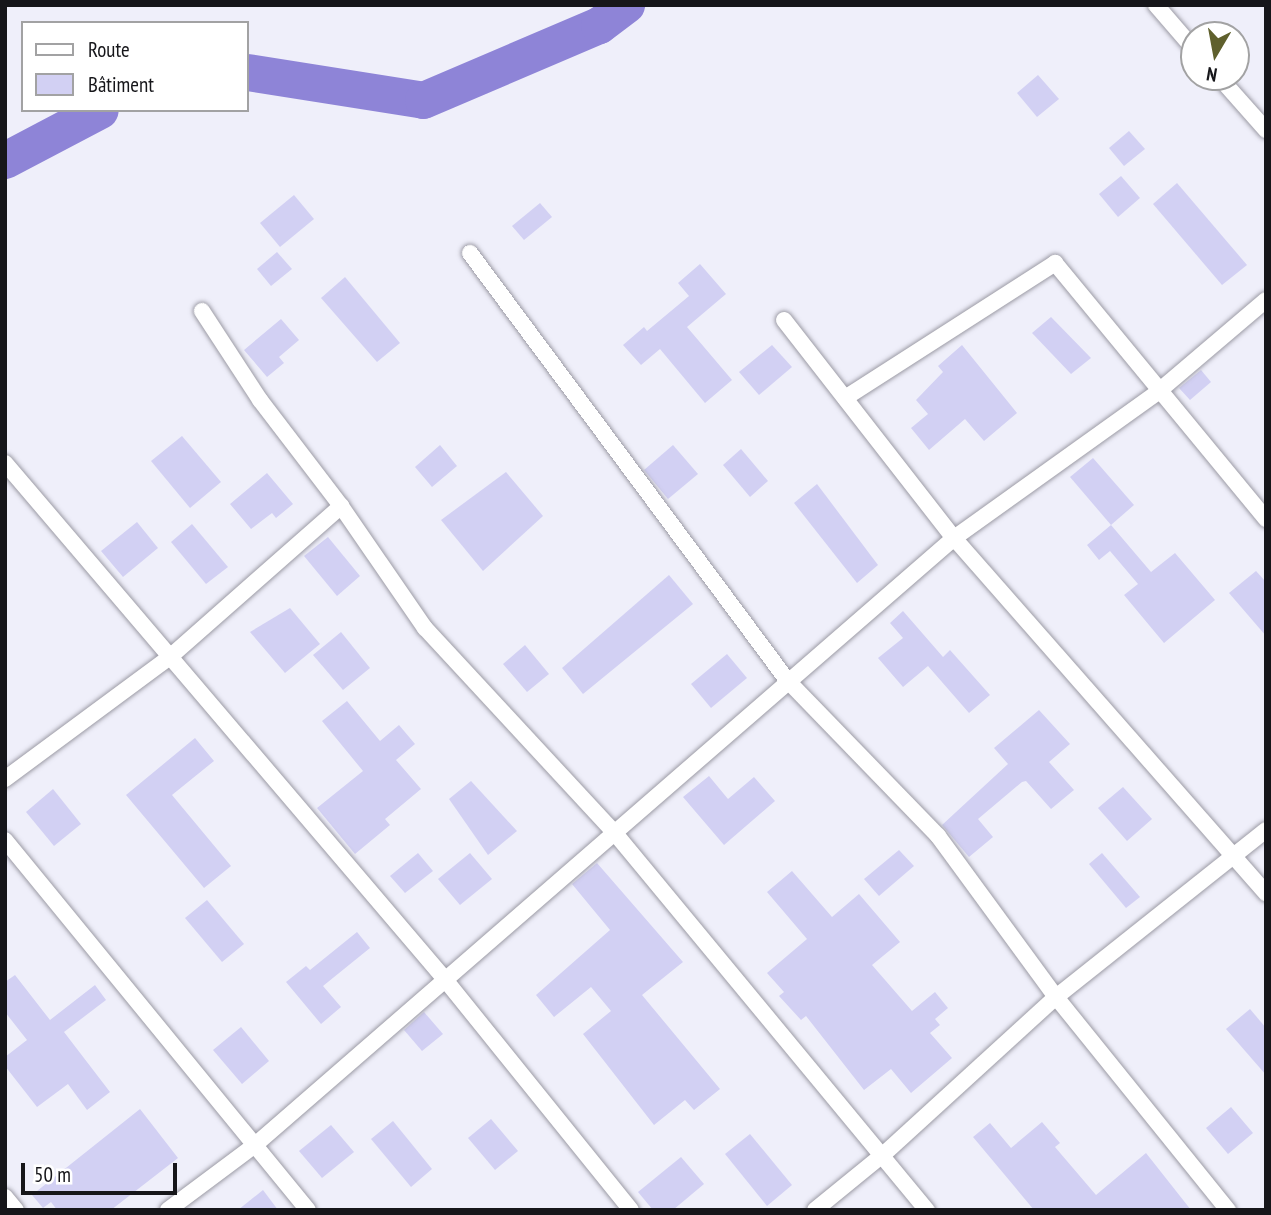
<!DOCTYPE html>
<meta charset="utf-8">
<style>
body{margin:0}
#map{position:relative;width:1271px;height:1215px;overflow:hidden;background:#efeffa;font-family:"PT Sans Narrow",sans-serif}
div>[style]{position:absolute}
.river>*{height:37px;margin:-18.5px;padding:0 18.5px;transform-origin:18.5px;border-radius:18.5px;background:#8e84d7}
.building>*{inset:0;background:#d2d0f3}
.roads{filter:drop-shadow(0 0 2px #9c9ba5) drop-shadow(0 0 2px #9c9ba5)}
.street>*{height:16px;margin:-8px;padding:0 8px;transform-origin:8px;border-radius:8px;background:#fff}
span{translate:-50% -50%;white-space:nowrap;text-align:center;line-height:1.15;-webkit-text-stroke:6px #fff;paint-order:stroke}
.frame{position:absolute;inset:0;border:7px solid #16161a;pointer-events:none}
.legend{position:absolute;left:21px;top:21px;width:228px;height:91px;box-sizing:border-box;background:#fff;border:2px solid #a2a2a3;margin:0;padding:9px 12px;list-style:none;font-size:21px;color:#16161a}
.legend li{display:flex;align-items:center;gap:14px;height:35px}
.legend b{width:35px;border:2px solid #a2a2a3}
.north{position:absolute;left:1180px;top:21px;width:70px;height:70px;box-sizing:border-box;background:#fff;border:2px solid #a2a2a3;border-radius:50%;rotate:190deg;font-size:19px;font-weight:700;line-height:28px;text-align:center;color:#16161a}
.north::after{content:'';display:block;margin:auto;width:24px;height:32px;background:#5f602d;clip-path:polygon(50% 0,100% 100%,50% 72%,0 100%)}
.scale{position:absolute;left:21px;top:1163px;width:156px;height:32px;box-sizing:border-box;border:4px solid #16161a;border-top:0;padding-left:9px;font-size:21px;line-height:24px;white-space:nowrap;color:#16161a;-webkit-text-stroke:5px #fff;paint-order:stroke}
</style>
<div id="map">
<div class="river">
<div style="left:247px;top:72px;width:178px;rotate:9deg"></div>
<div style="left:423px;top:100px;width:191px;rotate:-23.1deg"></div>
<div style="left:599px;top:25px;width:34px;rotate:-37deg"></div>
<div style="left:5px;top:160px;width:107px;rotate:-27.8deg"></div>
</div>
<div class="building">
<div style="clip-path:polygon(1038px 75px,1059px 99px,1037px 117px,1017px 93px)"></div>
<div style="clip-path:polygon(1129px 131px,1145px 149px,1124px 166px,1109px 148px)"></div>
<div style="clip-path:polygon(1121px 176px,1140px 198px,1118px 217px,1099px 194px)"></div>
<div style="clip-path:polygon(1177px 183px,1247px 265px,1222px 285px,1153px 204px)"></div>
<div style="clip-path:polygon(294px 195px,314px 219px,280px 247px,260px 223px)"></div>
<div style="clip-path:polygon(540px 203px,552px 217px,524px 240px,512px 226px)"></div>
<div style="clip-path:polygon(277px 252px,292px 269px,271px 286px,257px 269px)"></div>
<div style="clip-path:polygon(700px 264px,726px 294px,687px 327px,732px 380px,705px 403px,660px 349px,641px 365px,623px 345px,644px 327px,647px 331px,689px 296px,678px 283px)"></div>
<div style="clip-path:polygon(345px 277px,400px 343px,377px 362px,321px 298px)"></div>
<div style="clip-path:polygon(1051px 317px,1091px 358px,1071px 374px,1032px 333px)"></div>
<div style="clip-path:polygon(281px 319px,299px 340px,279px 357px,284px 363px,267px 377px,244px 350px)"></div>
<div style="clip-path:polygon(772px 345px,792px 367px,759px 395px,739px 372px)"></div>
<div style="clip-path:polygon(962px 345px,1017px 413px,984px 441px,965px 419px,929px 450px,911px 428px,928px 414px,916px 400px,943px 372px,938px 366px)"></div>
<div style="clip-path:polygon(1201px 370px,1211px 382px,1190px 400px,1179px 388px)"></div>
<div style="clip-path:polygon(182px 436px,221px 482px,190px 508px,151px 461px)"></div>
<div style="clip-path:polygon(440px 445px,457px 466px,432px 487px,415px 467px)"></div>
<div style="clip-path:polygon(673px 445px,698px 474px,668px 499px,644px 470px)"></div>
<div style="clip-path:polygon(741px 449px,768px 481px,750px 497px,723px 465px)"></div>
<div style="clip-path:polygon(1093px 458px,1134px 505px,1111px 525px,1070px 477px)"></div>
<div style="clip-path:polygon(506px 472px,543px 516px,483px 571px,441px 520px)"></div>
<div style="clip-path:polygon(267px 473px,293px 504px,276px 518px,272px 513px,251px 529px,230px 504px)"></div>
<div style="clip-path:polygon(817px 484px,878px 565px,857px 583px,794px 503px)"></div>
<div style="clip-path:polygon(137px 522px,158px 548px,123px 577px,101px 551px)"></div>
<div style="clip-path:polygon(192px 524px,228px 567px,206px 584px,171px 542px)"></div>
<div style="clip-path:polygon(1111px 525px,1151px 572px,1175px 553px,1215px 600px,1164px 643px,1124px 595px,1138px 584px,1110px 551px,1099px 560px,1087px 545px)"></div>
<div style="clip-path:polygon(328px 537px,360px 576px,337px 596px,304px 556px)"></div>
<div style="clip-path:polygon(1256px 571px,1266px 582px,1266px 636px,1229px 593px)"></div>
<div style="clip-path:polygon(669px 575px,693px 604px,583px 694px,562px 668px)"></div>
<div style="clip-path:polygon(290px 608px,320px 644px,285px 673px,250px 632px)"></div>
<div style="clip-path:polygon(903px 611px,943px 657px,950px 650px,990px 695px,969px 713px,928px 666px,903px 687px,878px 658px,903px 638px,890px 623px)"></div>
<div style="clip-path:polygon(341px 632px,370px 668px,343px 690px,313px 655px)"></div>
<div style="clip-path:polygon(525px 645px,549px 674px,527px 692px,503px 664px)"></div>
<div style="clip-path:polygon(727px 654px,747px 678px,711px 708px,691px 684px)"></div>
<div style="clip-path:polygon(347px 701px,380px 741px,399px 725px,415px 744px,396px 760px,421px 789px,385px 819px,390px 825px,355px 854px,317px 808px,363px 771px,322px 721px)"></div>
<div style="clip-path:polygon(1039px 710px,1070px 744px,1049px 762px,1074px 790px,1051px 809px,1026px 781px,1022px 782px,978px 819px,993px 837px,969px 857px,942px 825px,1008px 764px,994px 748px)"></div>
<div style="clip-path:polygon(195px 738px,214px 761px,172px 795px,231px 866px,204px 888px,126px 795px)"></div>
<div style="clip-path:polygon(709px 776px,728px 799px,754px 777px,775px 801px,724px 845px,683px 797px)"></div>
<div style="clip-path:polygon(471px 781px,517px 831px,488px 855px,449px 799px)"></div>
<div style="clip-path:polygon(1123px 787px,1152px 819px,1127px 841px,1098px 808px)"></div>
<div style="clip-path:polygon(53px 789px,81px 824px,54px 846px,26px 812px)"></div>
<div style="clip-path:polygon(899px 850px,914px 866px,879px 896px,864px 879px)"></div>
<div style="clip-path:polygon(418px 853px,433px 871px,405px 893px,390px 876px)"></div>
<div style="clip-path:polygon(470px 853px,492px 879px,460px 905px,438px 879px)"></div>
<div style="clip-path:polygon(1102px 853px,1140px 897px,1126px 908px,1089px 864px)"></div>
<div style="clip-path:polygon(597px 863px,683px 962px,642px 995px,720px 1089px,694px 1110px,685px 1100px,654px 1125px,583px 1034px,611px 1011px,591px 987px,554px 1017px,536px 995px,610px 930px,572px 884px)"></div>
<div style="clip-path:polygon(792px 871px,832px 917px,859px 894px,900px 942px,872px 965px,912px 1011px,935px 992px,948px 1008px,935px 1019px,940px 1025px,930px 1033px,952px 1058px,911px 1093px,891px 1069px,864px 1090px,806px 1016px,801px 1020px,779px 996px,784px 992px,767px 973px,807px 939px,767px 892px)"></div>
<div style="clip-path:polygon(207px 900px,244px 944px,222px 962px,185px 918px)"></div>
<div style="clip-path:polygon(357px 932px,370px 948px,323px 986px,341px 1007px,321px 1024px,286px 982px,306px 966px,310px 970px)"></div>
<div style="clip-path:polygon(15px 975px,50px 1020px,95px 985px,106px 1000px,64px 1032px,110px 1092px,87px 1110px,68px 1084px,37px 1107px,5px 1066px,5px 1057px,27px 1040px,5px 1012px,5px 982px)"></div>
<div style="clip-path:polygon(1250px 1009px,1266px 1028px,1266px 1075px,1226px 1029px)"></div>
<div style="clip-path:polygon(424px 1012px,443px 1034px,422px 1051px,404px 1030px)"></div>
<div style="clip-path:polygon(241px 1027px,269px 1061px,242px 1084px,213px 1050px)"></div>
<div style="clip-path:polygon(1231px 1107px,1253px 1133px,1228px 1154px,1206px 1128px)"></div>
<div style="clip-path:polygon(140px 1109px,178px 1158px,111px 1210px,57px 1210px,51px 1202px,43px 1208px,32px 1195px)"></div>
<div style="clip-path:polygon(491px 1119px,518px 1151px,495px 1170px,468px 1138px)"></div>
<div style="clip-path:polygon(393px 1121px,432px 1169px,411px 1187px,371px 1139px)"></div>
<div style="clip-path:polygon(1042px 1122px,1060px 1143px,1055px 1147px,1096px 1195px,1146px 1153px,1191px 1210px,1034px 1210px,973px 1137px,990px 1123px,1011px 1148px)"></div>
<div style="clip-path:polygon(331px 1125px,354px 1152px,322px 1178px,299px 1151px)"></div>
<div style="clip-path:polygon(750px 1134px,792px 1185px,767px 1206px,725px 1154px)"></div>
<div style="clip-path:polygon(681px 1157px,704px 1184px,673px 1210px,653px 1210px,638px 1192px)"></div>
<div style="clip-path:polygon(263px 1190px,278px 1210px,238px 1210px)"></div>
</div>
<div class="roads">
<div class="street">
<div style="left:1156px;top:5px;width:58px;rotate:49.2deg"></div>
<div style="left:1219px;top:77px;width:71px;rotate:48.4deg"></div>
<div style="left:470px;top:253px;width:532px;rotate:53.41deg"></div>
<div style="left:787px;top:680px;width:217px;rotate:45.9deg"></div>
<div style="left:938px;top:836px;width:200px;rotate:53.8deg"></div>
<div style="left:1056px;top:997px;width:274px;rotate:51.1deg"></div>
<div style="left:202px;top:311px;width:106px;rotate:56.9deg"></div>
<div style="left:260px;top:400px;width:133px;rotate:52.6deg"></div>
<div style="left:341px;top:506px;width:148px;rotate:55.5deg"></div>
<div style="left:425px;top:628px;width:278px;rotate:47.2deg"></div>
<div style="left:614px;top:832px;width:491px;rotate:50.4deg"></div>
<div style="left:784px;top:320px;width:276px;rotate:52.1deg"></div>
<div style="left:954px;top:538px;width:473px;rotate:48.7deg"></div>
<div style="left:845px;top:398px;width:250px;rotate:-32.7deg"></div>
<div style="left:1055px;top:263px;width:332px;rotate:50.5deg"></div>
<div style="left:5px;top:463px;width:675px;rotate:49.56deg"></div>
<div style="left:443px;top:977px;width:299px;rotate:51.1deg"></div>
<div style="left:5px;top:779px;width:207px;rotate:-36.5deg"></div>
<div style="left:171px;top:656px;width:227px;rotate:-41.4deg"></div>
<div style="left:5px;top:840px;width:478px;rotate:50.7deg"></div>
<div style="left:5px;top:1197px;width:17px;rotate:50deg"></div>
<div style="left:168px;top:1210px;width:109px;rotate:-36.8deg"></div>
<div style="left:255px;top:1145px;width:926px;rotate:-40.97deg"></div>
<div style="left:954px;top:538px;width:252px;rotate:-35.6deg"></div>
<div style="left:1159px;top:391px;width:140px;rotate:-40.4deg"></div>
<div style="left:815px;top:1210px;width:90px;rotate:-39.2deg"></div>
<div style="left:885px;top:1153px;width:231px;rotate:-42.4deg"></div>
<div style="left:1056px;top:997px;width:268px;rotate:-38.5deg"></div>
</div>
</div>
<div class="frame"></div>
<ul class="legend">
<li><b style="height:9px;background:#fff"></b>Route</li>
<li><b style="height:19px;background:#d2d0f3"></b>Bâtiment</li>
</ul>
<div class="north">N</div>
<div class="scale">50 m</div>
</div>
